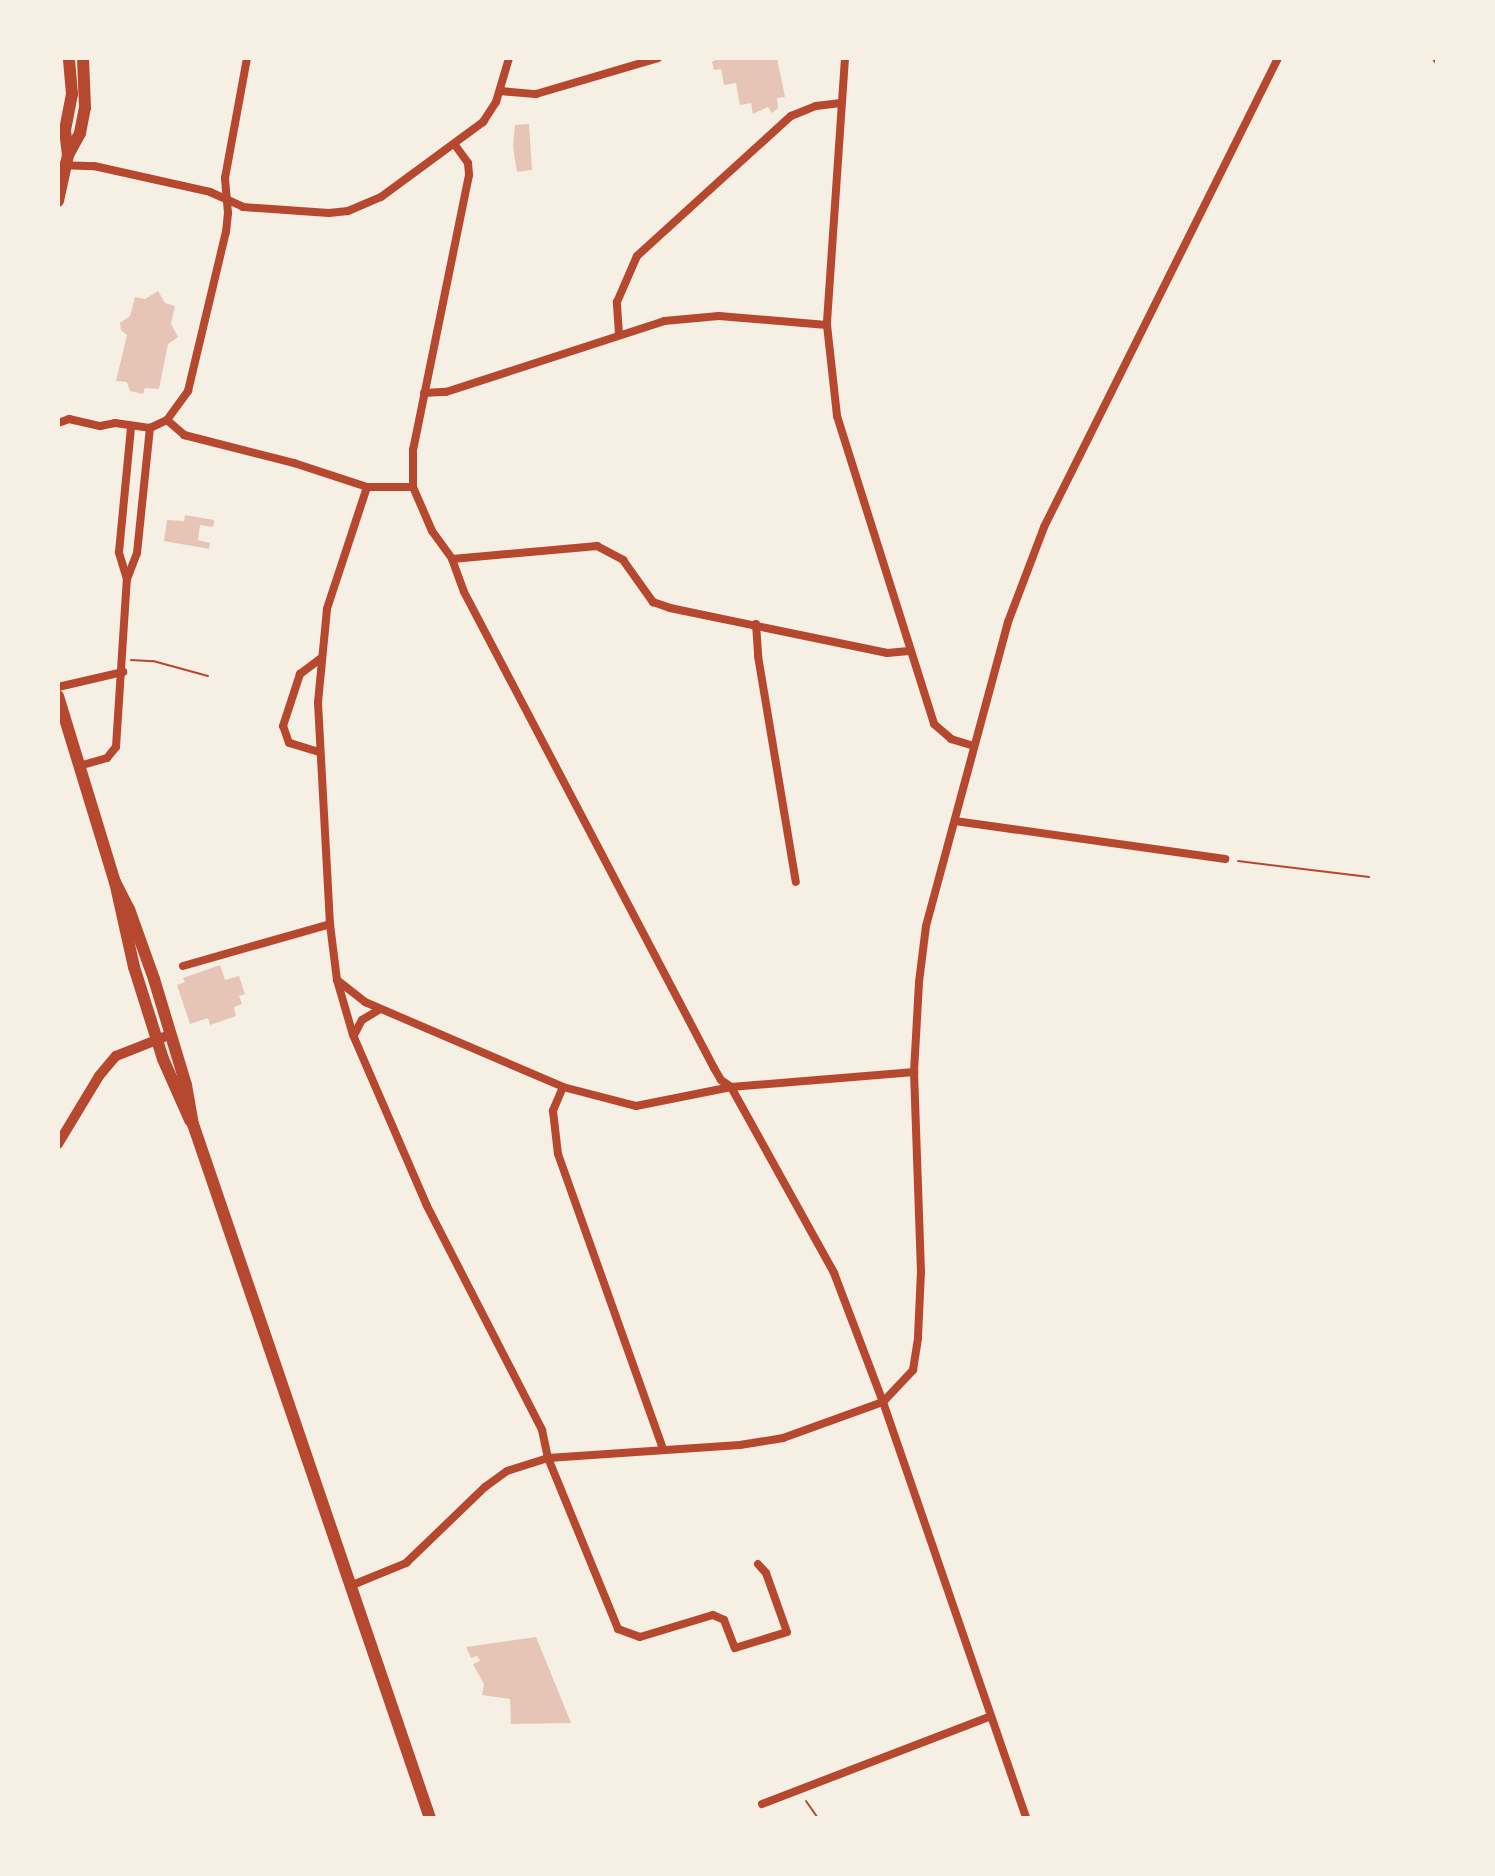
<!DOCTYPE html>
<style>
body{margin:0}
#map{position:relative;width:1495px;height:1876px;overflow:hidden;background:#f6efe4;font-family:Cabin,sans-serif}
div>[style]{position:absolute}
.building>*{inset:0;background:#e6c5b7}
.path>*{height:2px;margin:-1px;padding:0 1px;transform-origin:1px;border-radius:1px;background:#b5482f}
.minor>*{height:8px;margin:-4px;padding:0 4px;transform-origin:4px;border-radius:4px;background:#b5482f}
.tertiary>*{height:10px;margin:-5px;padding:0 5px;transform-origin:5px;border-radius:5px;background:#b5482f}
.primary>*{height:12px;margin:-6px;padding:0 6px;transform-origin:6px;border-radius:6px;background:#b5482f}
span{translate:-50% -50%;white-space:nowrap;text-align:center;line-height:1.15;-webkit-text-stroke:8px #f6efe4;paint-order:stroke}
.frame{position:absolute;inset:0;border:60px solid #f6efe4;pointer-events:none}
</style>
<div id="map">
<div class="building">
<div style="clip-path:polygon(718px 58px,777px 58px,785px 97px,777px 98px,778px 108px,772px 113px,768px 107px,753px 114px,751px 103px,740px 105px,736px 83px,724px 85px,721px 69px,714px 70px,712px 62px)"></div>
<div style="clip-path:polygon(529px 124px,532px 170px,517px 172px,513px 147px,515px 125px)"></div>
<div style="clip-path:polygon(158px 291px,165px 303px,175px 306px,171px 324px,178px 337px,168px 344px,159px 389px,145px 388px,143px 394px,130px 391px,127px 382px,116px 381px,127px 335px,121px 330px,120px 323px,130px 316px,135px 297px,145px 299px)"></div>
<div style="clip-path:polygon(185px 515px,214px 520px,213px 527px,200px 525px,198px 540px,210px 543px,209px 549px,164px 541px,167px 520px,184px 521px)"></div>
<div style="clip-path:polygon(220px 965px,225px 980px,239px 976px,245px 994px,239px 996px,242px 1004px,234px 1007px,236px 1016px,210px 1025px,208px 1018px,190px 1024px,177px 985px,185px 982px,183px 978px)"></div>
<div style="clip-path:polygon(536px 1637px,563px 1703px,571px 1723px,511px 1724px,510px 1699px,482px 1695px,484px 1684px,473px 1664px,480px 1661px,477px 1656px,471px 1658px,466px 1647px)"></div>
</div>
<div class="path">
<div style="left:131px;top:660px;width:22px;rotate:3deg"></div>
<div style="left:153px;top:661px;width:57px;rotate:15.3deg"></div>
<div style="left:1238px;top:861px;width:132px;rotate:7deg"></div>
<div style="left:806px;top:1801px;width:21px;rotate:55deg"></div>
</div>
<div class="minor">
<div style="left:845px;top:58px;width:268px;rotate:93.9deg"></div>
<div style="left:827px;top:325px;width:92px;rotate:83.7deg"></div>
<div style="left:837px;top:416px;width:323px;rotate:72.5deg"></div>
<div style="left:934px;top:724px;width:23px;rotate:41deg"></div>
<div style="left:951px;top:739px;width:24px;rotate:17deg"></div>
<div style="left:1436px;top:58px;width:2px;rotate:63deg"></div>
<div style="left:500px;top:91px;width:36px;rotate:5deg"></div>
<div style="left:536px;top:94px;width:127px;rotate:-16.4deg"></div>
<div style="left:455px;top:145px;width:22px;rotate:54deg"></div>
<div style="left:468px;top:163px;width:12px;rotate:85deg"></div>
<div style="left:469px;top:175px;width:281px;rotate:101.5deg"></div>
<div style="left:413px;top:450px;width:37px;rotate:90deg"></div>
<div style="left:413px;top:487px;width:48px;rotate:66.6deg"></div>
<div style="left:432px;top:531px;width:34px;rotate:54deg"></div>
<div style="left:452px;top:559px;width:35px;rotate:70deg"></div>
<div style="left:464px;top:592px;width:538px;rotate:62.29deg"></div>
<div style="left:714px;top:1068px;width:14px;rotate:60deg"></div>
<div style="left:721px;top:1080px;width:12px;rotate:35deg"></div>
<div style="left:731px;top:1087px;width:213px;rotate:61deg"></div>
<div style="left:834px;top:1273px;width:138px;rotate:69.2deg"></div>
<div style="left:883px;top:1402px;width:440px;rotate:71deg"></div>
<div style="left:58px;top:165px;width:36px;rotate:2deg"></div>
<div style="left:94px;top:166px;width:119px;rotate:12.6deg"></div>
<div style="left:210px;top:192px;width:36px;rotate:24deg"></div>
<div style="left:243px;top:207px;width:86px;rotate:4deg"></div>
<div style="left:329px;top:213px;width:19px;rotate:-6deg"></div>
<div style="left:348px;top:211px;width:36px;rotate:-23deg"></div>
<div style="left:381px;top:197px;width:127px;rotate:-36.3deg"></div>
<div style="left:483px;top:122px;width:24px;rotate:-57deg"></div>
<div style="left:496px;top:102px;width:46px;rotate:-73.5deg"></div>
<div style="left:619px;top:334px;width:32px;rotate:-94deg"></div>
<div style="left:617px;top:302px;width:50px;rotate:-66.5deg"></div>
<div style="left:637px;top:256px;width:208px;rotate:-42.3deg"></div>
<div style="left:791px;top:116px;width:27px;rotate:-22deg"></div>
<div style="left:816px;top:106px;width:25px;rotate:-7deg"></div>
<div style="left:424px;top:393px;width:22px;rotate:-3deg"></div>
<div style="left:446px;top:392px;width:229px;rotate:-18deg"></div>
<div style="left:664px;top:321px;width:55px;rotate:-5.2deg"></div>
<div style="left:719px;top:316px;width:108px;rotate:4.8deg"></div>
<div style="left:167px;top:420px;width:23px;rotate:41deg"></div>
<div style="left:184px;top:435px;width:114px;rotate:14.3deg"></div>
<div style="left:294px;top:463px;width:77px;rotate:18.2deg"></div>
<div style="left:367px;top:487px;width:46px"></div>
<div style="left:58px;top:423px;width:12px;rotate:-20deg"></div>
<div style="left:69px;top:419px;width:32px;rotate:13deg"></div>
<div style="left:100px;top:426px;width:15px;rotate:-11deg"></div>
<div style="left:115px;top:423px;width:35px;rotate:8deg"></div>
<div style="left:150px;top:428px;width:19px;rotate:-25deg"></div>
<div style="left:167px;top:420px;width:36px;rotate:-54deg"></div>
<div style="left:188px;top:391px;width:163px;rotate:-76.6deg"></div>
<div style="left:226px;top:232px;width:19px;rotate:-84deg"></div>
<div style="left:228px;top:213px;width:35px;rotate:-95deg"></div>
<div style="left:225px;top:178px;width:122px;rotate:-79.6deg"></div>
<div style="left:367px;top:487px;width:128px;rotate:108.2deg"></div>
<div style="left:327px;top:609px;width:94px;rotate:95.5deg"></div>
<div style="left:318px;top:703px;width:221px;rotate:86.9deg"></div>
<div style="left:330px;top:924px;width:56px;rotate:82.9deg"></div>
<div style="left:337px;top:980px;width:57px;rotate:73.8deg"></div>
<div style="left:353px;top:1035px;width:186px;rotate:66.6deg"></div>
<div style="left:427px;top:1206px;width:252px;rotate:62.8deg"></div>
<div style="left:542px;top:1430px;width:29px;rotate:78deg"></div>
<div style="left:548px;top:1458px;width:185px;rotate:67.7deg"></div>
<div style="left:618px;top:1629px;width:23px;rotate:20deg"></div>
<div style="left:640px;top:1637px;width:76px;rotate:-16.8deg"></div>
<div style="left:713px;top:1615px;width:12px;rotate:24deg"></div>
<div style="left:724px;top:1620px;width:30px;rotate:69deg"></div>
<div style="left:735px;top:1648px;width:54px;rotate:-17.1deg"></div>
<div style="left:787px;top:1632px;width:63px;rotate:-109.6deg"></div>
<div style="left:766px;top:1573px;width:12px;rotate:-132deg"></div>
<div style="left:452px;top:559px;width:146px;rotate:-5.1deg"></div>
<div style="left:597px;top:546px;width:30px;rotate:28deg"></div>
<div style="left:623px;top:560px;width:52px;rotate:54.5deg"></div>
<div style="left:653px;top:602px;width:18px;rotate:19deg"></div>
<div style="left:670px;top:608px;width:222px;rotate:11.7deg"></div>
<div style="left:887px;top:653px;width:22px;rotate:-5deg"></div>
<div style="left:127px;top:579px;width:28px;rotate:-107deg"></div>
<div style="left:119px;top:552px;width:126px;rotate:-84.5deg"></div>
<div style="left:756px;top:624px;width:32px;rotate:86deg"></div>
<div style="left:758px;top:656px;width:229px;rotate:80.5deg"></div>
<div style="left:58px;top:687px;width:67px;rotate:-13deg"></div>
<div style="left:319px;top:752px;width:31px;rotate:-163deg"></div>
<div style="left:289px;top:743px;width:18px;rotate:-109deg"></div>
<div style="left:283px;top:726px;width:55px;rotate:-71.9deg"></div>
<div style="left:300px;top:674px;width:25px;rotate:-37deg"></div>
<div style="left:79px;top:766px;width:29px;rotate:-16deg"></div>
<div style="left:107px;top:758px;width:14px;rotate:-51deg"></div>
<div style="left:116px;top:747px;width:168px;rotate:-86.3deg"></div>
<div style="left:127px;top:579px;width:28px;rotate:-69deg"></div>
<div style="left:137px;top:553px;width:126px;rotate:-84.1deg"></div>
<div style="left:955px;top:821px;width:273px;rotate:8deg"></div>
<div style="left:183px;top:966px;width:153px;rotate:-15.9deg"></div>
<div style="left:337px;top:980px;width:36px;rotate:38deg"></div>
<div style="left:365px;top:1002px;width:215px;rotate:23.2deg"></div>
<div style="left:563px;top:1087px;width:75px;rotate:14.6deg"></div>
<div style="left:636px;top:1106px;width:97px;rotate:-11.3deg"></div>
<div style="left:731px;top:1087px;width:184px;rotate:-4.7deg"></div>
<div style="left:354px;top:1035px;width:17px;rotate:-62deg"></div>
<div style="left:362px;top:1020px;width:21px;rotate:-31deg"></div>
<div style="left:563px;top:1087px;width:26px;rotate:113deg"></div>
<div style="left:553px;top:1111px;width:43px;rotate:83.4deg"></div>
<div style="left:558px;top:1154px;width:313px;rotate:70.4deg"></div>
<div style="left:350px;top:1586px;width:61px;rotate:-22.3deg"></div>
<div style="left:406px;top:1563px;width:110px;rotate:-43.9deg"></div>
<div style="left:485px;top:1487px;width:27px;rotate:-36deg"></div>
<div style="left:507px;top:1471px;width:43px;rotate:-17.6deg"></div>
<div style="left:548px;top:1458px;width:192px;rotate:-3.9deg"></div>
<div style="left:740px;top:1445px;width:44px;rotate:-9.2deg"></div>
<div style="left:783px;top:1438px;width:106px;rotate:-19.8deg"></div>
<div style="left:883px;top:1402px;width:44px;rotate:-46.8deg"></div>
<div style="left:913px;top:1370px;width:33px;rotate:-81deg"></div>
<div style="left:918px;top:1337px;width:65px;rotate:-87.4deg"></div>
<div style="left:921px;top:1272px;width:200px;rotate:-92deg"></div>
<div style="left:914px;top:1072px;width:90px;rotate:-86.8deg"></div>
<div style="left:919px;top:982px;width:56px;rotate:-82.9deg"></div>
<div style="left:926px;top:926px;width:315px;rotate:-74.9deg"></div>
<div style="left:1008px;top:622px;width:102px;rotate:-69.2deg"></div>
<div style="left:1044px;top:527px;width:524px;rotate:-63.48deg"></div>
<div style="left:762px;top:1804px;width:245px;rotate:-21deg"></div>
</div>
<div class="tertiary">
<div style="left:58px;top:1144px;width:79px;rotate:-58.9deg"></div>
<div style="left:99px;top:1076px;width:26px;rotate:-50deg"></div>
<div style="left:116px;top:1056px;width:52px;rotate:-21.6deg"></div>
</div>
<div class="primary">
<div style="left:68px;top:155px;width:25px;rotate:-61deg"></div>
<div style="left:80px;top:133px;width:25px;rotate:-79deg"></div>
<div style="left:85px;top:108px;width:50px;rotate:-92.3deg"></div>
<div style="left:58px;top:201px;width:47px;rotate:-77.7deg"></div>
<div style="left:68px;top:155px;width:25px;rotate:-97deg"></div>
<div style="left:65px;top:130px;width:37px;rotate:-79deg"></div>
<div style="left:72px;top:94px;width:36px;rotate:-95deg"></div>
<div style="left:58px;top:696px;width:195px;rotate:73deg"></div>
<div style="left:115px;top:882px;width:87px;rotate:77.4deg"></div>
<div style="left:134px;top:967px;width:96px;rotate:72.5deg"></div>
<div style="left:163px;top:1059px;width:67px;rotate:66.1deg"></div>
<div style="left:115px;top:882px;width:30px;rotate:63deg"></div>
<div style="left:129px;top:909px;width:74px;rotate:70.3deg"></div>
<div style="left:154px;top:979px;width:111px;rotate:73.2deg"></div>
<div style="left:186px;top:1085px;width:40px;rotate:80deg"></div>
<div style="left:193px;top:1124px;width:733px;rotate:71.15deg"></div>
</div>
<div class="frame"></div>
</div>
